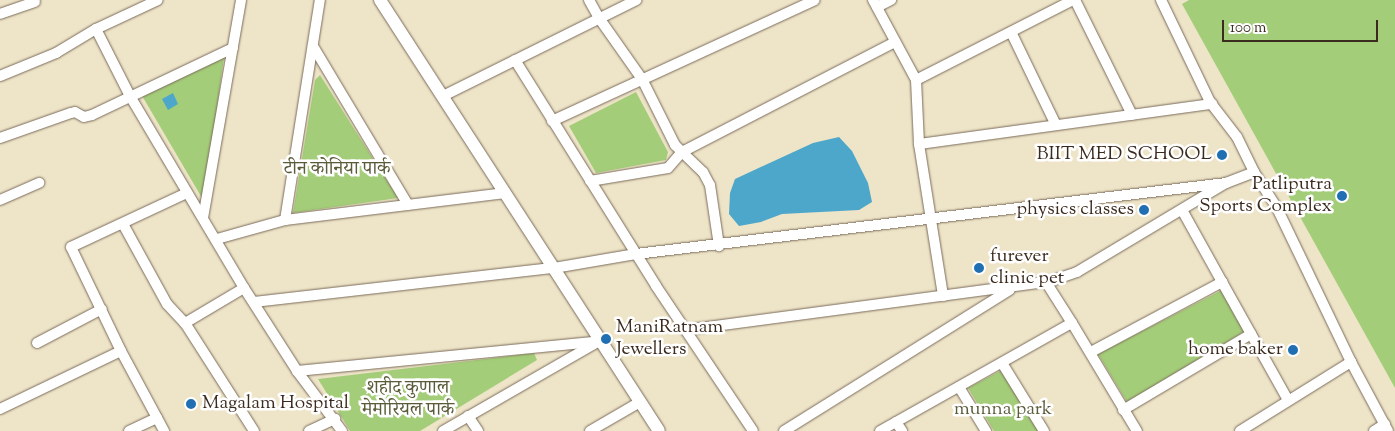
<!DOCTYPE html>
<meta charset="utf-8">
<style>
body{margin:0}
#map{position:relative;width:1395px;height:431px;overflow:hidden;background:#eee4c8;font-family:"Sorts Mill Goudy","Noto Serif Devanagari",serif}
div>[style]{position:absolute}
.green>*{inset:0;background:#a4cd79}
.water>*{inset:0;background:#4ca7ca}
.roads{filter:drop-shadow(0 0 1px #7a6b5a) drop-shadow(0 0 1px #7a6b5a)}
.minor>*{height:10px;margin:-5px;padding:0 5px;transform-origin:5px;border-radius:5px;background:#fff}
.tertiary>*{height:12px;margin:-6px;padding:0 6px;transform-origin:6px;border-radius:6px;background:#fff}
.dots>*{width:14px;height:14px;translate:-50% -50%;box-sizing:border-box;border:2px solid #fff;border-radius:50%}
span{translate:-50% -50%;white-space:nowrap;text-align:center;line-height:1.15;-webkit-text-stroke:5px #fff;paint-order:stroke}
.poi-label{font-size:19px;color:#3b2a1e}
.right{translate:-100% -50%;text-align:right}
.left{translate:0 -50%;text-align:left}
.park-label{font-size:19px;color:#5a5b39}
.scale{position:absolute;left:1222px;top:20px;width:156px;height:22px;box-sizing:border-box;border:2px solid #3b2a1e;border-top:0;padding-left:6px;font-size:15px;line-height:18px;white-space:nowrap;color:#3b2a1e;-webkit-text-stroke:4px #fff;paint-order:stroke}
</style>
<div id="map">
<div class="green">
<div style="clip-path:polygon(1189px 0,1395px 0,1395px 388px,1182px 4px)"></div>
<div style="clip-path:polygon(224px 57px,205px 197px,202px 198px,141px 94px)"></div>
<div style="clip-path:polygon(320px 75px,398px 198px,293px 213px,315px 80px)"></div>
<div style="clip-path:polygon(636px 92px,668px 152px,666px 160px,596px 173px,569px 126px)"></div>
<div style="clip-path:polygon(1222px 290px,1245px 331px,1127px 402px,1098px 354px)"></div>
<div style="clip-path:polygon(534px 353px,537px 360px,420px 431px,350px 431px,318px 379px)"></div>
<div style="clip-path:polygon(1002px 370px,1039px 431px,994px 431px,968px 388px)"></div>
</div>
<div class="water">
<div style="clip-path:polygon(173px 93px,178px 104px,168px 110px,162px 99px)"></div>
<div style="clip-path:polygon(839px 137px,852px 151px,868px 183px,872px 202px,859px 210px,782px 214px,761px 222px,739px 226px,729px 214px,730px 193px,735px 179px,813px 143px)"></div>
</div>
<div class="roads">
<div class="minor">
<div style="left:589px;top:0;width:21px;rotate:61deg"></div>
<div style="left:599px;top:18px;width:75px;rotate:54.8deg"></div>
<div style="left:642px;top:79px;width:74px;rotate:63.4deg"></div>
<div style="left:675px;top:145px;width:10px;rotate:45deg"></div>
<div style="left:682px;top:152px;width:240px;rotate:-27.3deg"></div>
<div style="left:873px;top:0;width:91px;rotate:61.7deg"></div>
<div style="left:916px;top:80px;width:176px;rotate:-27deg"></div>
<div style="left:1075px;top:0;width:128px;rotate:63.6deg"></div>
<div style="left:1161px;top:0;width:113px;rotate:64.3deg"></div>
<div style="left:1210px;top:102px;width:44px;rotate:52.4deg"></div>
<div style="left:1237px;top:137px;width:39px;rotate:64deg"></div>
<div style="left:1254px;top:172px;width:43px;rotate:57.4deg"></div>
<div style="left:1277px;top:208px;width:171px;rotate:64.3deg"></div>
<div style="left:1351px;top:362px;width:78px;rotate:61.8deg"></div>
<div style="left:877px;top:7px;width:16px;rotate:-27deg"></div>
<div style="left:0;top:14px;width:37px;rotate:-19deg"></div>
<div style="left:96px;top:29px;width:75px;rotate:63.1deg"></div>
<div style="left:130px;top:96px;width:223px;rotate:59.3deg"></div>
<div style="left:244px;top:288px;width:98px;rotate:57.4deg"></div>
<div style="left:297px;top:371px;width:75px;rotate:53.1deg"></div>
<div style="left:1011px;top:32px;width:103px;rotate:64.2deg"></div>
<div style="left:313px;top:46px;width:185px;rotate:59.1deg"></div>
<div style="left:515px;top:60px;width:266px;rotate:58deg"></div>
<div style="left:656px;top:286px;width:174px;rotate:56.2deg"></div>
<div style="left:0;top:76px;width:61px;rotate:-22.3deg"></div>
<div style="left:56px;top:53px;width:47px;rotate:-31deg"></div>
<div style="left:96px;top:29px;width:68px;rotate:-25.1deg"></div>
<div style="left:916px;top:80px;width:64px;rotate:87.3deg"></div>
<div style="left:919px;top:144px;width:154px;rotate:81deg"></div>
<div style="left:443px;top:96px;width:216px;rotate:-26.4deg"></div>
<div style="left:552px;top:121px;width:289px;rotate:-24.7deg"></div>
<div style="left:0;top:138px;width:75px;rotate:-19.4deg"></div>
<div style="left:71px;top:113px;width:4px;rotate:-14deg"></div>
<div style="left:75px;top:112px;width:10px;rotate:29deg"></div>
<div style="left:84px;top:117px;width:8px;rotate:-14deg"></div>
<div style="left:92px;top:115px;width:156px;rotate:-25.4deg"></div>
<div style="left:919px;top:144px;width:296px;rotate:-7.8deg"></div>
<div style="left:590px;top:181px;width:79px;rotate:-9.5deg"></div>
<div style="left:668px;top:168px;width:21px;rotate:-49deg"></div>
<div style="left:682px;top:152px;width:29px;rotate:44deg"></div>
<div style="left:703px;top:172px;width:15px;rotate:62deg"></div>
<div style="left:710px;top:185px;width:62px;rotate:81.6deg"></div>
<div style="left:0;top:200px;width:43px;rotate:-23.6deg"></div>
<div style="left:1182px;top:210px;width:82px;rotate:60.9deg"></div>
<div style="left:203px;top:218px;width:221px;rotate:-80.1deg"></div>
<div style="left:285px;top:220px;width:222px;rotate:-7deg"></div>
<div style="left:123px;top:224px;width:91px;rotate:61.2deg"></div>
<div style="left:167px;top:304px;width:26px;rotate:47deg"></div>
<div style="left:217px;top:239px;width:71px;rotate:-15.6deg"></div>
<div style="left:285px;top:220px;width:223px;rotate:-81deg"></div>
<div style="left:244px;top:288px;width:69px;rotate:149.3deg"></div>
<div style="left:185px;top:323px;width:128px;rotate:57.4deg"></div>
<div style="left:254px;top:302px;width:302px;rotate:-6.5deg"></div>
<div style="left:554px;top:268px;width:83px;rotate:-9.7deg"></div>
<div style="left:636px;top:254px;width:594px;rotate:-6.86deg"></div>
<div style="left:1072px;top:323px;width:126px;rotate:59deg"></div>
<div style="left:685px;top:330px;width:369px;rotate:-7.6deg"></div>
<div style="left:1051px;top:281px;width:28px;rotate:-19deg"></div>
<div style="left:1077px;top:272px;width:174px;rotate:-30.9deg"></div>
<div style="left:1226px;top:183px;width:30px;rotate:-21deg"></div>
<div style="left:37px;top:343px;width:73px;rotate:-27.6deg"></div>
<div style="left:121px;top:351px;width:91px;rotate:61.7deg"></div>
<div style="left:1091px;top:352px;width:149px;rotate:-28.1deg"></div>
<div style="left:1222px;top:282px;width:135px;rotate:60.8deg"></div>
<div style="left:1002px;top:363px;width:80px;rotate:58.3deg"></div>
<div style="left:297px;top:371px;width:305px;rotate:-5.6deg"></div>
<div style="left:959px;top:387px;width:52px;rotate:58.5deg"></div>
<div style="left:0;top:409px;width:134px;rotate:-25.6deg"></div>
<div style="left:121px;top:351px;width:115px;rotate:-115.7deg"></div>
<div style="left:71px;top:247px;width:128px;rotate:-25deg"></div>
<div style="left:1123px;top:410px;width:149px;rotate:-30.7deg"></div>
<div style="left:468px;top:416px;width:18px;rotate:56deg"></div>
<div style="left:896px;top:422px;width:11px;rotate:56deg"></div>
<div style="left:129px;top:431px;width:31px;rotate:-25deg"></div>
<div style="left:309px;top:431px;width:29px;rotate:-25deg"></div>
<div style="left:443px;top:431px;width:179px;rotate:-29.9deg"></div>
<div style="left:590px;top:431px;width:58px;rotate:-30.1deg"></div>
<div style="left:784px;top:431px;width:266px;rotate:-32deg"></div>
<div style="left:880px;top:431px;width:220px;rotate:-29.4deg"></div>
<div style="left:1072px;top:323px;width:49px;rotate:-122.4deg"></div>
<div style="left:1240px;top:431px;width:131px;rotate:-31.9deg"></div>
<div style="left:1374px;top:431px;width:13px;rotate:-32deg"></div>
</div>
<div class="tertiary">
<div style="left:380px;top:0;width:513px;rotate:57.08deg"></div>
</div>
</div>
<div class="dots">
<div style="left:1222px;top:155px;background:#1f6fb2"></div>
<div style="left:1342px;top:196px;background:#1f6fb2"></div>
<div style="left:1144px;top:210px;background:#1f6fb2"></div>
<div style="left:979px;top:268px;background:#1f6fb2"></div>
<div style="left:606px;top:339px;background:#1f6fb2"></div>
<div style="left:1293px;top:350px;background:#1f6fb2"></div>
<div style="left:191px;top:404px;background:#1f6fb2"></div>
</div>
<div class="poi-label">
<span class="right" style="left:1212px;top:155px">BIIT MED SCHOOL</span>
<span class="right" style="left:1332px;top:196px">Patliputra<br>Sports Complex</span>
<span class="right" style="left:1134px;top:210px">physics classes</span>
<span class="left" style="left:990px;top:268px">furever<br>clinic pet</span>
<span class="left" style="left:616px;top:339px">ManiRatnam<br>Jewellers</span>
<span class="right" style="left:1283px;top:350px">home baker</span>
<span class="left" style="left:202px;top:404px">Magalam Hospital</span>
</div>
<div class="park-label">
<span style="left:337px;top:170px">टीन कोनिया पार्क</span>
<span style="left:408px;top:400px">शहीद कुणाल<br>मेमोरियल पार्क</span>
<span style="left:1003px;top:410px">munna park</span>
</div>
<div class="scale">100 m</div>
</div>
